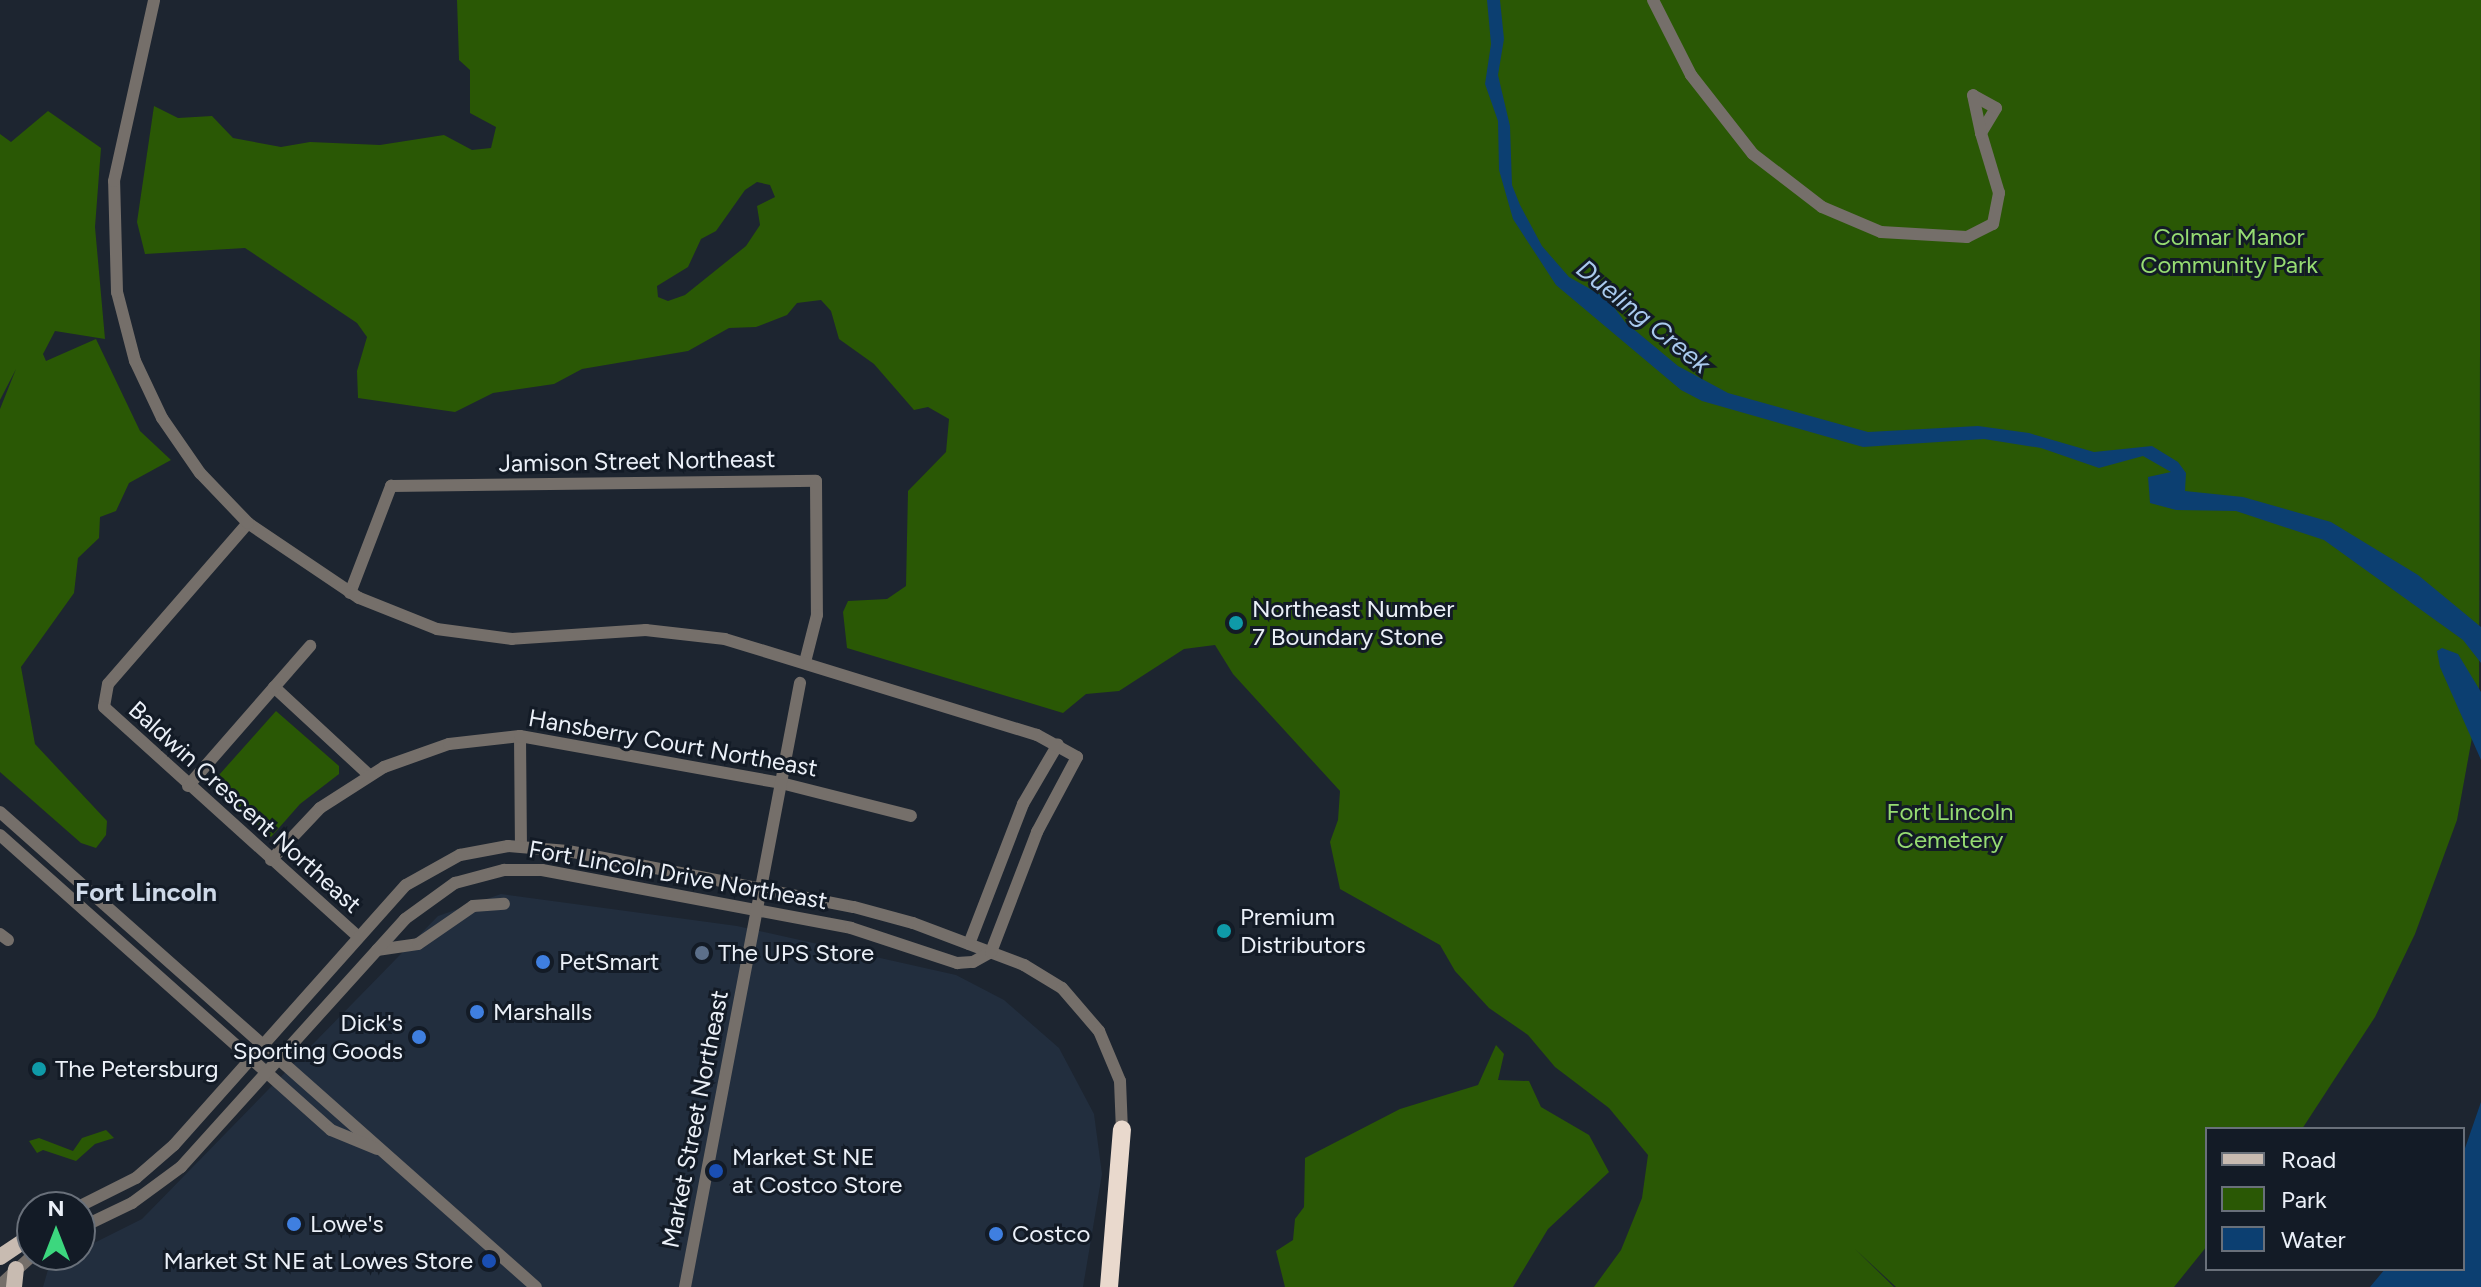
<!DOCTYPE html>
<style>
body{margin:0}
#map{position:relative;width:2481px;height:1287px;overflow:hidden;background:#1d2530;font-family:Figtree,sans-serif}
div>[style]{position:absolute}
.built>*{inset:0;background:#222e3e}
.green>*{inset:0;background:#2a5805}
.water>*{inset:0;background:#0c3f71}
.minor>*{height:12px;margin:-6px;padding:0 6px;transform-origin:6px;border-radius:6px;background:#756f6a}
.major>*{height:16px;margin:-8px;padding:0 8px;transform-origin:8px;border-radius:8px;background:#c8bbb1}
.highway>*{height:18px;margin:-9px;padding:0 9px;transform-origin:9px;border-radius:9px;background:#e9d9cd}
.dots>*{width:22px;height:22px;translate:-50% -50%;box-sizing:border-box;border:4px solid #131b26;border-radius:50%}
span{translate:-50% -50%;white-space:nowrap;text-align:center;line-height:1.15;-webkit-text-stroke:6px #131b26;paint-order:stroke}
.park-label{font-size:24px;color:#96dc72}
.street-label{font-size:24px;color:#ebf0f8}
.poi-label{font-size:24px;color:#ebf0f8}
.left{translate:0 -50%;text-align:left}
.right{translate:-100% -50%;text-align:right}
.water-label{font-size:26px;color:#a9c9ed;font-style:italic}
.neighbourhood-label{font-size:26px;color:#ced9e8;font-weight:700}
.legend{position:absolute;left:2205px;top:1127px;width:260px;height:144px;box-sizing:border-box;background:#131b26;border:2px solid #69707a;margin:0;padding:10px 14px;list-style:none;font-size:24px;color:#ebf0f8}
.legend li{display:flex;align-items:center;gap:16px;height:40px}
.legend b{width:40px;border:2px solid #69707a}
.north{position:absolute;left:16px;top:1191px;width:80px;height:80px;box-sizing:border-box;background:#131b26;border:2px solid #69707a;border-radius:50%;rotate:0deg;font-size:22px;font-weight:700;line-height:32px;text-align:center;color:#ebf0f8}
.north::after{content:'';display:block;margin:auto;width:28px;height:36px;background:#3cd77e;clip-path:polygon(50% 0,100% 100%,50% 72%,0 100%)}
</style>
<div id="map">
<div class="built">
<div style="clip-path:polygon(501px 894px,737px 926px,956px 975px,1004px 1000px,1059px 1048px,1094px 1114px,1102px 1174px,1083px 1287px,43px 1287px,49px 1266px,80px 1255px,80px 1250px,142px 1219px,438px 916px)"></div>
</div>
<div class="green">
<div style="clip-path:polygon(evenodd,457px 0,2481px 0,2479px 699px,2457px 820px,2415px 934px,2375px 1017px,2302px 1129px,2207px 1129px,2207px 1246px,2174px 1287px,1896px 1287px,1855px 1249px,1894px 1287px,1594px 1287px,1621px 1250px,1642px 1198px,1648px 1155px,1609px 1108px,1555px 1067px,1528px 1035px,1489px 1008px,1455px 971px,1440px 945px,1340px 889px,1330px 842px,1338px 820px,1340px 791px,1233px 674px,1215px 645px,1184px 649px,1119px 691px,1086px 694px,1063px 713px,847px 648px,843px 612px,848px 601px,887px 599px,906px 586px,908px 491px,946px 452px,949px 419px,928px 407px,914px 410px,874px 364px,839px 339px,831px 311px,821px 300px,797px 303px,787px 315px,756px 327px,729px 328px,688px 351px,582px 369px,554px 384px,493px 393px,455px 412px,358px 398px,357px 371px,367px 337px,357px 323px,245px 248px,145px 254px,137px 222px,154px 106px,178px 118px,212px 116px,233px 138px,281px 147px,310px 142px,380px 145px,444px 135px,472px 150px,491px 148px,496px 127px,470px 113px,470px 70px,459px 60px,457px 0,757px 182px,770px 185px,775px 197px,757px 206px,760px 225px,746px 246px,685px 295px,668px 301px,658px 297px,657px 286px,688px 267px,701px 239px,716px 231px,745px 190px,757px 182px)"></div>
<div style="clip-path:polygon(48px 111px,101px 148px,95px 227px,105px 339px,55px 331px,43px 354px,46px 361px,96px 339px,140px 431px,171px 460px,129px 483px,116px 511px,100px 517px,99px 538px,78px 558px,74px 593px,21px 667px,35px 744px,107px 821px,106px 835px,96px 848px,81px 843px,0 772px,0 409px,16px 369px,0 400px,0 134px,11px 142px)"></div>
<div style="clip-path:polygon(276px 711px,339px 766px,339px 774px,300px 804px,271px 837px,211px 784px)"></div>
<div style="clip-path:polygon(1496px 1045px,1504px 1054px,1498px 1080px,1529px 1081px,1541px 1107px,1589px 1135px,1609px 1172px,1548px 1229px,1513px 1287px,1285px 1287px,1276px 1251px,1293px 1240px,1295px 1219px,1304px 1207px,1305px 1158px,1400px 1109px,1478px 1085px)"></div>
<div style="clip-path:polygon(106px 1130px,114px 1138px,95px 1144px,76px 1161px,43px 1150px,37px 1153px,29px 1141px,39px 1138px,73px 1151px,82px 1138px)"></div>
</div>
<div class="water">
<div style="clip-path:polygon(1487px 0,1500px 0,1504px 39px,1498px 75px,1510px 126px,1512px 185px,1520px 205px,1542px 246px,1569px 277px,1608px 299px,1625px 322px,1678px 366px,1728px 393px,1868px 432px,1978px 426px,2029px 433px,2094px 452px,2152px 446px,2178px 462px,2186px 473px,2185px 491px,2243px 497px,2331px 522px,2418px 575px,2481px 627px,2481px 663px,2463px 640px,2324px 540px,2236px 511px,2176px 510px,2150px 503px,2148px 477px,2171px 472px,2143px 456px,2099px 468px,2041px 448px,1984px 439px,1863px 447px,1702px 401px,1681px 390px,1556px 285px,1513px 219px,1499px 170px,1498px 121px,1485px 84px,1491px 44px)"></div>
<div style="clip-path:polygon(2442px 648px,2458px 654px,2481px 692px,2481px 760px,2440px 667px,2437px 651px)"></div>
<div style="clip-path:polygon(2481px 1102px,2481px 1287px,2370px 1287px,2385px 1269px,2463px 1269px,2463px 1154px)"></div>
</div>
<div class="minor">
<div style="left:1653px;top:0;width:84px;rotate:63.1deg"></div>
<div style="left:1691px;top:75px;width:100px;rotate:51.9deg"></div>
<div style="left:1753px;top:154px;width:87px;rotate:37.5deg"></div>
<div style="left:1822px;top:207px;width:64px;rotate:23deg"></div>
<div style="left:1881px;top:232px;width:86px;rotate:3.3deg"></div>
<div style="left:1967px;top:237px;width:29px;rotate:-27deg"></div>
<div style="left:1993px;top:224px;width:32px;rotate:-79deg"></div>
<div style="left:1999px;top:193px;width:63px;rotate:-106.7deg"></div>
<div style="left:1981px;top:133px;width:29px;rotate:-59deg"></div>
<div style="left:1996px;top:108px;width:26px;rotate:-151deg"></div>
<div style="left:1973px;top:95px;width:39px;rotate:78deg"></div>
<div style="left:248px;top:523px;width:213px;rotate:131deg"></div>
<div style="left:108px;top:684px;width:23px;rotate:100deg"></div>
<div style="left:104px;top:707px;width:341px;rotate:42.1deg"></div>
<div style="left:350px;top:593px;width:115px;rotate:-69deg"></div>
<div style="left:391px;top:486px;width:425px;rotate:-0.7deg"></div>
<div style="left:816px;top:481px;width:134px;rotate:89.6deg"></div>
<div style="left:817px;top:615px;width:49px;rotate:104.3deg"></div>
<div style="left:274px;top:687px;width:129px;rotate:42.8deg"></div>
<div style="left:520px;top:736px;width:109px;rotate:89.5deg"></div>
<div style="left:188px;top:786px;width:186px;rotate:-48.9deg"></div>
<div style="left:0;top:812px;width:716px;rotate:41.55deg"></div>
<div style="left:0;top:835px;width:443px;rotate:41.7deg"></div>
<div style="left:331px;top:1130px;width:50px;rotate:22.4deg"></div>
<div style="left:271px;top:860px;width:71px;rotate:-46.7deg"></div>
<div style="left:320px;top:808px;width:76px;rotate:-32.6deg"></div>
<div style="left:384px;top:767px;width:69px;rotate:-19.5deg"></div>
<div style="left:449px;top:744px;width:71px;rotate:-6.4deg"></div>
<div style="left:520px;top:736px;width:265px;rotate:10.2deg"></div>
<div style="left:781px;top:783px;width:134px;rotate:14.2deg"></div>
<div style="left:0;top:934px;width:10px;rotate:37deg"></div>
<div style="left:969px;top:944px;width:150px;rotate:-68.9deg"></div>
<div style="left:1023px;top:804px;width:69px;rotate:-59.7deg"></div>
<div style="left:377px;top:950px;width:41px;rotate:-8.3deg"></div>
<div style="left:418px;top:944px;width:67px;rotate:-34.6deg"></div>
<div style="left:473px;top:906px;width:31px;rotate:-4deg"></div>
<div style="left:78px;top:1207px;width:65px;rotate:-26.6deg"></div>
<div style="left:136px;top:1178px;width:50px;rotate:-41deg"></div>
<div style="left:174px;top:1145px;width:348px;rotate:-48.3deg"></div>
<div style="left:406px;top:885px;width:62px;rotate:-29.1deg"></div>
<div style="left:460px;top:855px;width:49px;rotate:-10.6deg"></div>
<div style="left:508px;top:846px;width:60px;rotate:4.8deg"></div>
<div style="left:568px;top:851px;width:291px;rotate:11.1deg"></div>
<div style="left:854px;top:907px;width:61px;rotate:15.2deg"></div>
<div style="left:913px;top:923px;width:119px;rotate:20.7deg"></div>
<div style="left:1024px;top:965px;width:44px;rotate:31.2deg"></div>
<div style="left:1062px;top:988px;width:57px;rotate:49.3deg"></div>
<div style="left:1099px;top:1031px;width:54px;rotate:67.2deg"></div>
<div style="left:1120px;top:1081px;width:49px;rotate:87.7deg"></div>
<div style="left:80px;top:1228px;width:58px;rotate:-25.7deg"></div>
<div style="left:132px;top:1203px;width:61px;rotate:-36.3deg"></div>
<div style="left:181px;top:1167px;width:334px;rotate:-47.9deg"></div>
<div style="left:405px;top:919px;width:62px;rotate:-35.8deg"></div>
<div style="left:455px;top:883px;width:51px;rotate:-14.9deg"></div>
<div style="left:504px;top:870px;width:38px"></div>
<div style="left:542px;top:870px;width:314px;rotate:10.6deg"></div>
<div style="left:851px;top:928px;width:112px;rotate:18.3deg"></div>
<div style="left:957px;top:963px;width:16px;rotate:-4deg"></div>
<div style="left:973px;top:962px;width:21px;rotate:-29deg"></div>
<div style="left:991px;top:952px;width:129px;rotate:-69deg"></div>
<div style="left:1037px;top:832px;width:85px;rotate:-61.9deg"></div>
<div style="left:1077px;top:757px;width:46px;rotate:-151.2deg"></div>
<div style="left:1037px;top:735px;width:326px;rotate:-162.9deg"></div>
<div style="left:725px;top:639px;width:80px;rotate:-173.5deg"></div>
<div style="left:646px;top:630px;width:134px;rotate:176.2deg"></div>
<div style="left:512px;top:639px;width:76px;rotate:-172.4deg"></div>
<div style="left:437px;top:629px;width:84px;rotate:-158.3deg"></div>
<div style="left:359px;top:598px;width:134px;rotate:-146deg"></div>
<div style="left:248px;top:523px;width:69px;rotate:-133.8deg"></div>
<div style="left:200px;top:473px;width:67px;rotate:-124.6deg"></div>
<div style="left:162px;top:418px;width:63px;rotate:-115.3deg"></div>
<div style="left:135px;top:361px;width:71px;rotate:-104.6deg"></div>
<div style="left:117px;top:292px;width:111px;rotate:-91.5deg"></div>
<div style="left:114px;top:181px;width:185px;rotate:-77.5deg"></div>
<div style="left:0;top:1285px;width:45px;rotate:-42.3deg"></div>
<div style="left:685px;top:1287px;width:615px;rotate:-79.22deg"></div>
</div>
<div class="major">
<div style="left:0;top:1257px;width:29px;rotate:-34deg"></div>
<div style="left:14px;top:1287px;width:18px;rotate:-84deg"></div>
</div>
<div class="highway">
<div style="left:1109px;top:1287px;width:158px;rotate:-85.3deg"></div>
</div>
<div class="dots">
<div style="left:1236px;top:623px;background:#0f9aa8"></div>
<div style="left:1224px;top:931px;background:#0f9aa8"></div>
<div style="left:702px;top:953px;background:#5c6f8a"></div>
<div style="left:543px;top:962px;background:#3f7fe0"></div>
<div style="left:477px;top:1012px;background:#3f7fe0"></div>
<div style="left:419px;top:1037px;background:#3f7fe0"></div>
<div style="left:39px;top:1069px;background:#0f9aa8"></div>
<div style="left:716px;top:1171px;background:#1a4fb4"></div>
<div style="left:294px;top:1224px;background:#3f7fe0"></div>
<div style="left:996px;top:1234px;background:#3f7fe0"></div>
<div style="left:489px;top:1261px;background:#1a4fb4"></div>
</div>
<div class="park-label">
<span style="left:2229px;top:251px">Colmar Manor<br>Community Park</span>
<span style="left:1950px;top:826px">Fort Lincoln<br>Cemetery</span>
</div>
<div class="street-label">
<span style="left:637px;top:461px;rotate:-1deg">Jamison Street Northeast</span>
<span style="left:673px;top:743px;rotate:10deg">Hansberry Court Northeast</span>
<span style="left:245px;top:807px;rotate:42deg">Baldwin Crescent Northeast</span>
<span style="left:678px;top:875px;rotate:10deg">Fort Lincoln Drive Northeast</span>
<span style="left:695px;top:1119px;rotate:-79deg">Market Street Northeast</span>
</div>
<div class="poi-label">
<span class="left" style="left:1252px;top:623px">Northeast Number<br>7 Boundary Stone</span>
<span class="left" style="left:1240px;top:931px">Premium<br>Distributors</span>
<span class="left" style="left:718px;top:953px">The UPS Store</span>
<span class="left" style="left:559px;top:962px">PetSmart</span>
<span class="left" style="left:493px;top:1012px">Marshalls</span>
<span class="right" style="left:403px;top:1037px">Dick's<br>Sporting Goods</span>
<span class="left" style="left:55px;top:1069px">The Petersburg</span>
<span class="left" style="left:732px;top:1171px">Market St NE<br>at Costco Store</span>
<span class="left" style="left:310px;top:1224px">Lowe's</span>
<span class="left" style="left:1012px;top:1234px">Costco</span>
<span class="right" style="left:473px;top:1261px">Market St NE at Lowes Store</span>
</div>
<div class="water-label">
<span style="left:1643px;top:317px;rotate:39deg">Dueling Creek</span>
</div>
<div class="neighbourhood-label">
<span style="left:146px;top:893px">Fort Lincoln</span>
</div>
<ul class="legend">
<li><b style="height:10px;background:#c8bbb1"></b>Road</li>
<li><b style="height:22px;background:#2a5805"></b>Park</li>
<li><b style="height:22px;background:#0c3f71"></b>Water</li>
</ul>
<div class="north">N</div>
</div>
